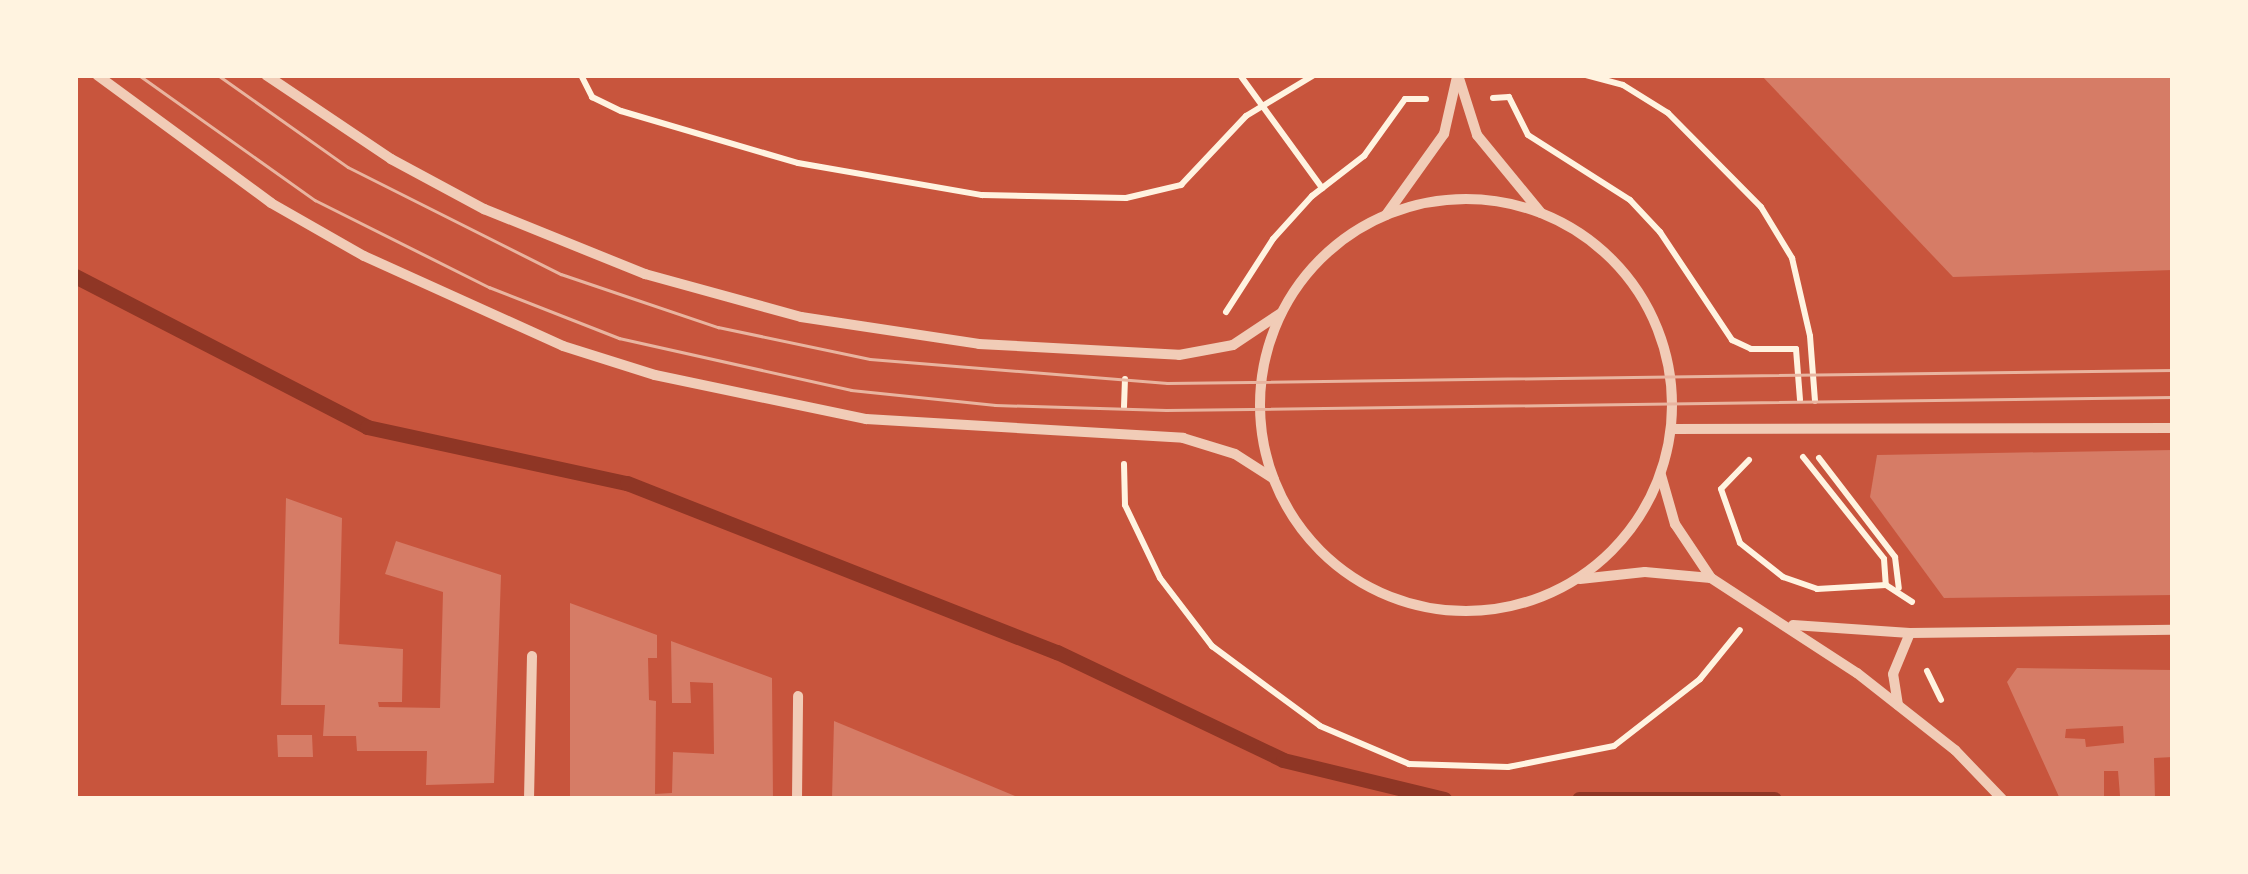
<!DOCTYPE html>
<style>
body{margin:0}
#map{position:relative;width:2248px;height:874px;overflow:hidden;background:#c8553d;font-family:Lato,sans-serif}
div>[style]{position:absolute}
.stream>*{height:15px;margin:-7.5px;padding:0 7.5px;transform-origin:7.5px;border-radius:7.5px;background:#8f3625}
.building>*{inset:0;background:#d67c66}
.path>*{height:6px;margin:-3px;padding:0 3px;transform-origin:3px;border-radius:3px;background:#fff3e0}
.minor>*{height:10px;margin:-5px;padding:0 5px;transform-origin:5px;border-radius:5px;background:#f1ccb7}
.minor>.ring{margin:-5px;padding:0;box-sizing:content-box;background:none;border:10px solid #f1ccb7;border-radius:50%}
.tram>*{height:2.5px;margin:-1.25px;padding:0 1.25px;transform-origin:1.25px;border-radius:1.25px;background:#e9b49f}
span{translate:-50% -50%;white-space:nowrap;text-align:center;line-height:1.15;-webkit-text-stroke:10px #fff3e0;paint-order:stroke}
.frame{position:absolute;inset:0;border:78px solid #fff3e0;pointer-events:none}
</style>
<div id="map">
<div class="stream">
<div style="left:75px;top:276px;width:329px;rotate:27.3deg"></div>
<div style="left:367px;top:427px;width:266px;rotate:12.2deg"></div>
<div style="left:627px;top:483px;width:462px;rotate:21.5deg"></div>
<div style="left:1057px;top:652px;width:250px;rotate:25.5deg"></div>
<div style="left:1283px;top:760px;width:166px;rotate:13.6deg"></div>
<div style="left:1579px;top:799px;width:195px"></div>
</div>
<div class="building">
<div style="clip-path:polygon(1761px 75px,2173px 75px,2173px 270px,1953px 277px)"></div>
<div style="clip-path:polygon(2173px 450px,2173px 595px,1944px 598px,1870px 497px,1877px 455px)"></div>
<div style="clip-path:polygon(286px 498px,342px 518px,339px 644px,403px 649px,402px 702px,378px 702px,379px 707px,440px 708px,443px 592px,385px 574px,396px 541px,501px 575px,494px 783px,426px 785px,427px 751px,357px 751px,356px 736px,323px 736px,325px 705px,281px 705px)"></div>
<div style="clip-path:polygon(570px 603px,657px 635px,657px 658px,648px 658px,649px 700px,656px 701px,655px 794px,672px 793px,673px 752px,714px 754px,713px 683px,690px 682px,691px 703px,672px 703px,671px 641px,772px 678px,773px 799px,570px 799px)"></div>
<div style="clip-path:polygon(evenodd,2017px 668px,2173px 670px,2173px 757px,2154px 758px,2155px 799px,2120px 796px,2118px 771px,2104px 771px,2104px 799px,2060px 799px,2007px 682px,2017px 668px,2123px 726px,2124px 743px,2086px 747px,2085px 739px,2065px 738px,2066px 729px,2123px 726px)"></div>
<div style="clip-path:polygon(834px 721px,979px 781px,1022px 799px,832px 799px)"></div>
<div style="clip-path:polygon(277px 735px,312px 735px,313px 757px,278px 757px)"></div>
</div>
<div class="path">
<div style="left:581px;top:75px;width:25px;rotate:63deg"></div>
<div style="left:592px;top:97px;width:32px;rotate:26deg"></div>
<div style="left:621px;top:111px;width:184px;rotate:16.4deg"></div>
<div style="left:798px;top:163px;width:187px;rotate:9.9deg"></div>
<div style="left:982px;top:195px;width:144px;rotate:1.2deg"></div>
<div style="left:1126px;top:198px;width:57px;rotate:-13.3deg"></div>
<div style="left:1181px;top:185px;width:95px;rotate:-46.7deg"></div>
<div style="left:1246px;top:116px;width:79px;rotate:-31.1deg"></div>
<div style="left:1240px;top:75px;width:140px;rotate:54deg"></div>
<div style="left:1586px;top:75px;width:38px;rotate:15deg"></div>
<div style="left:1623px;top:85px;width:53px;rotate:31.9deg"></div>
<div style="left:1668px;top:113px;width:132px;rotate:45.3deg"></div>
<div style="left:1761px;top:207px;width:60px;rotate:58.7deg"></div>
<div style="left:1792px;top:258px;width:80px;rotate:77deg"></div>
<div style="left:1810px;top:336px;width:65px;rotate:85.6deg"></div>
<div style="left:1493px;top:98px;width:16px;rotate:-4deg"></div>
<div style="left:1509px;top:97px;width:42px;rotate:63.4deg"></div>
<div style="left:1528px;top:135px;width:121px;rotate:32.5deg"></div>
<div style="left:1630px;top:200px;width:44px;rotate:46.8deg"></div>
<div style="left:1660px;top:232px;width:130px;rotate:56.3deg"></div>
<div style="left:1732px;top:340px;width:21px;rotate:25deg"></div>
<div style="left:1751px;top:349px;width:45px"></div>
<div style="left:1796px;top:349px;width:51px;rotate:85.5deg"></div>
<div style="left:1226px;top:312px;width:87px;rotate:-57.2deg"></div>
<div style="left:1273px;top:239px;width:58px;rotate:-47.8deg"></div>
<div style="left:1312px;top:196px;width:66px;rotate:-37.6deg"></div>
<div style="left:1364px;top:156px;width:70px;rotate:-54.3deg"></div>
<div style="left:1405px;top:99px;width:21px"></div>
<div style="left:1124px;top:407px;width:28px;rotate:-88deg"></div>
<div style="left:1803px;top:457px;width:130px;rotate:51.5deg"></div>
<div style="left:1884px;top:559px;width:26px;rotate:86deg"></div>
<div style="left:1886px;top:585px;width:31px;rotate:33deg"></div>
<div style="left:1819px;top:458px;width:125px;rotate:52.5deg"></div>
<div style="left:1895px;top:557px;width:31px;rotate:83deg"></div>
<div style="left:1749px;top:460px;width:40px;rotate:134deg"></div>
<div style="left:1721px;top:489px;width:57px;rotate:70.6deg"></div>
<div style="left:1740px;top:543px;width:55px;rotate:38.3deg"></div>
<div style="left:1783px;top:577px;width:36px;rotate:19deg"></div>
<div style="left:1817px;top:589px;width:69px;rotate:-3.3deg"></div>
<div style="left:1124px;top:464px;width:41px;rotate:88.6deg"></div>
<div style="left:1125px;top:505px;width:81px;rotate:64.4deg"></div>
<div style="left:1160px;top:578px;width:86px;rotate:52.6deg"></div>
<div style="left:1212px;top:646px;width:134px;rotate:36.5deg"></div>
<div style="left:1320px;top:726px;width:97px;rotate:23.1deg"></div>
<div style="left:1409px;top:764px;width:99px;rotate:1.7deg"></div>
<div style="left:1508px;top:767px;width:108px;rotate:-11.2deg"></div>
<div style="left:1614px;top:746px;width:109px;rotate:-37.9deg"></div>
<div style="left:1700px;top:679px;width:63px;rotate:-50.8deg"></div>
<div style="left:1927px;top:671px;width:32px;rotate:64deg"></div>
</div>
<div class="minor">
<div style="left:97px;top:75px;width:216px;rotate:36.3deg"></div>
<div style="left:271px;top:203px;width:107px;rotate:29.7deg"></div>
<div style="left:364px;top:256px;width:218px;rotate:24.3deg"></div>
<div style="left:563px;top:346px;width:96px;rotate:17.5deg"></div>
<div style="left:655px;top:375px;width:216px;rotate:11.8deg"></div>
<div style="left:866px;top:419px;width:318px;rotate:3.4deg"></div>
<div style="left:1183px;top:438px;width:54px;rotate:17.1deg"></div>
<div style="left:1235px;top:454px;width:46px;rotate:32.7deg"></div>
<div style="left:266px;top:75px;width:151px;rotate:33.9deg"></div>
<div style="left:391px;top:159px;width:106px;rotate:28.3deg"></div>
<div style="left:484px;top:209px;width:174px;rotate:22deg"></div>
<div style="left:645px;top:274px;width:162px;rotate:15.4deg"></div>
<div style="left:801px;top:317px;width:180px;rotate:8.6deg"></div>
<div style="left:979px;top:344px;width:200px;rotate:3.1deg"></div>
<div style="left:1179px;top:355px;width:55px;rotate:-10.5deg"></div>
<div style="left:1233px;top:345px;width:58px;rotate:-33.7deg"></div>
<div style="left:1458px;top:75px;width:63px;rotate:72.4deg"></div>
<div style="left:1477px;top:135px;width:101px;rotate:50.6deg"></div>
<div class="ring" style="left:1260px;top:199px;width:402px;height:402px"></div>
<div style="left:1386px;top:215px;width:100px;rotate:-54.4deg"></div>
<div style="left:1444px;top:134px;width:58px;rotate:-77.2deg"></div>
<div style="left:1671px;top:429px;width:502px;rotate:-0.11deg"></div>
<div style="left:1661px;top:475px;width:51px;rotate:74.1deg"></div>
<div style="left:1675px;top:524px;width:65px;rotate:56.3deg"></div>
<div style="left:1711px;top:578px;width:174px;rotate:33.1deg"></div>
<div style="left:1857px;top:673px;width:125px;rotate:38.2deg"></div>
<div style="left:1955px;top:750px;width:68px;rotate:46.2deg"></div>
<div style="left:1580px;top:579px;width:65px;rotate:-6.1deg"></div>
<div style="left:1645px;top:572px;width:66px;rotate:5.2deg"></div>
<div style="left:1793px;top:625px;width:117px;rotate:3.9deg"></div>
<div style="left:1910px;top:633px;width:263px;rotate:-0.7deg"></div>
<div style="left:1898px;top:705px;width:31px;rotate:-99deg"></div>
<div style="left:1893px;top:674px;width:44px;rotate:-67.5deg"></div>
<div style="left:529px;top:799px;width:143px;rotate:-88.8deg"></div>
<div style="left:797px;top:799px;width:103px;rotate:-89.4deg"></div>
</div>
<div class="tram">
<div style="left:139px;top:75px;width:216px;rotate:35.4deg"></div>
<div style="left:315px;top:200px;width:195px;rotate:26.6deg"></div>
<div style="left:489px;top:287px;width:140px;rotate:21.4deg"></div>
<div style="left:619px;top:338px;width:238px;rotate:12.6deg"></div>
<div style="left:851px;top:390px;width:145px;rotate:5.9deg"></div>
<div style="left:995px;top:405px;width:171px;rotate:1.7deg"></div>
<div style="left:1166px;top:410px;width:1007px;rotate:-0.74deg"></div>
<div style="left:218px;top:75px;width:159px;rotate:35.3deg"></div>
<div style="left:348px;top:167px;width:238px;rotate:26.7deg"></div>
<div style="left:561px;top:274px;width:166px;rotate:18.7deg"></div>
<div style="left:718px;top:327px;width:155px;rotate:11.9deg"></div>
<div style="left:870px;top:359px;width:298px;rotate:4.6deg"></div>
<div style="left:1167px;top:383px;width:1006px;rotate:-0.74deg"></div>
</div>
<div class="frame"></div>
</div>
